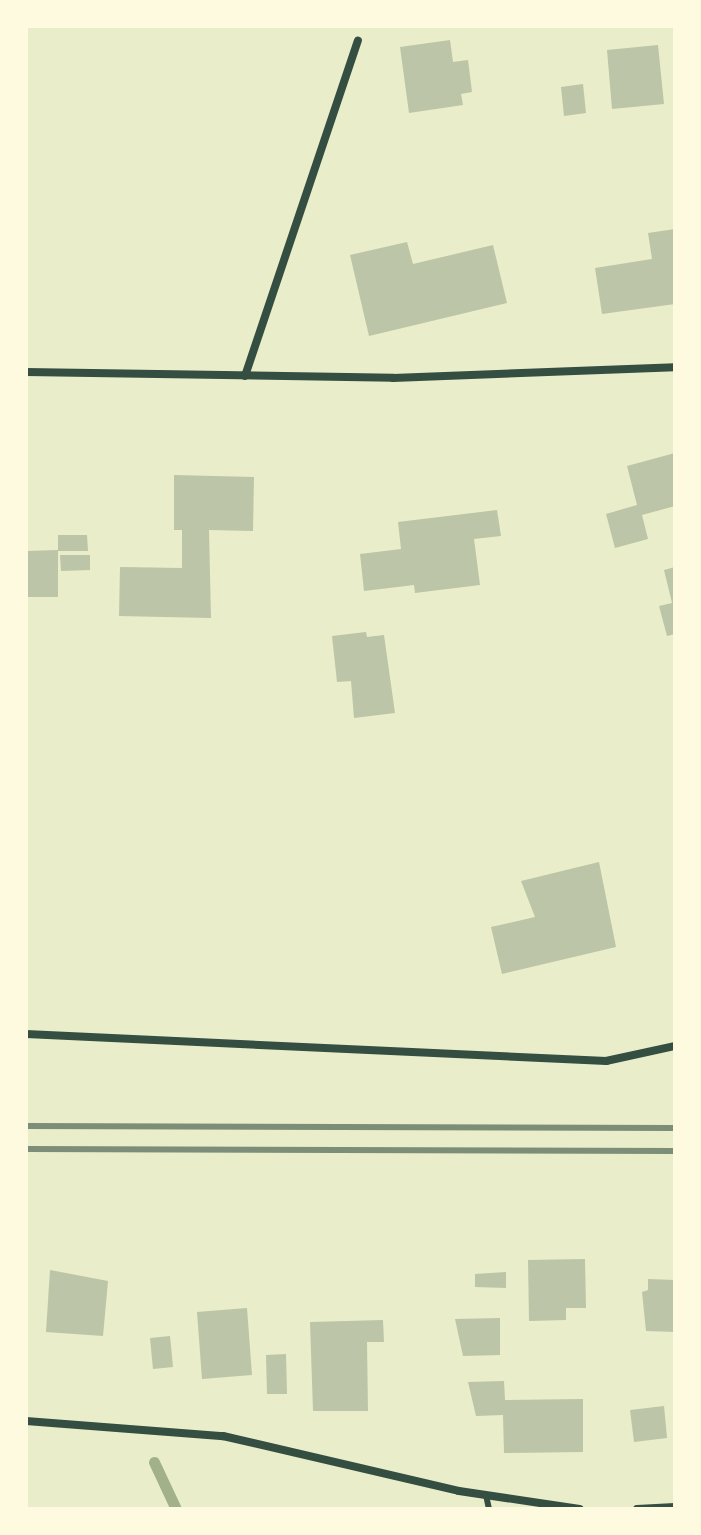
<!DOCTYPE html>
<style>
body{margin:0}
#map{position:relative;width:701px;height:1535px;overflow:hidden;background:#e9edc9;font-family:Helvetica,sans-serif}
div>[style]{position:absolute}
.stream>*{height:11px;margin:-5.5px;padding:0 5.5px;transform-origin:5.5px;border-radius:5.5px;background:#a3b18a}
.building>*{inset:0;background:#bcc5a7}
.service>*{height:6px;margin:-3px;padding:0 3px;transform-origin:3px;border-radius:3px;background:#344e41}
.minor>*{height:8px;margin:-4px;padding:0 4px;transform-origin:4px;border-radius:4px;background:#344e41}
.rail>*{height:6px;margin:-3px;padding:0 3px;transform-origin:3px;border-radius:3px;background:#7c8e77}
span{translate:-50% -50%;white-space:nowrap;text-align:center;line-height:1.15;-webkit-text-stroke:7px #fefae0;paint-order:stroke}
.frame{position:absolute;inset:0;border:28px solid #fefae0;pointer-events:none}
</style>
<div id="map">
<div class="stream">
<div style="left:154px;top:1462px;width:52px;rotate:64.9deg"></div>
</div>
<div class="building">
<div style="clip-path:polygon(450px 40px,453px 62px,468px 60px,472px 92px,461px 94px,463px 105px,409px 113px,400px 47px)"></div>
<div style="clip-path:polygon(658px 45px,664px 104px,612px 109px,607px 50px)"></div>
<div style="clip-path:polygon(583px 84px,586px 113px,564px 116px,561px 87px)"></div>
<div style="clip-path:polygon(675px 229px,675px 304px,602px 314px,595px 268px,652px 259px,648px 233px)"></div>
<div style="clip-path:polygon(407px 242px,413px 264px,493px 245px,507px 303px,369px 336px,350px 255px)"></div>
<div style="clip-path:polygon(675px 453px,675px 506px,642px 515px,648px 539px,615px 548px,606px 514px,637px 505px,627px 466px)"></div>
<div style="clip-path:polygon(174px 475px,254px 477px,253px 531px,209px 530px,211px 618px,119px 616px,120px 567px,182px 568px,182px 530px,174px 530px)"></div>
<div style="clip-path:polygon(497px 510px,501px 536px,474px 539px,480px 585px,415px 593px,414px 585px,364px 591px,360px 554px,401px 549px,398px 522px)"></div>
<div style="clip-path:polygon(58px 535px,87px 535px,88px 551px,58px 551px,58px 597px,26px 597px,26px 551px,58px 550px)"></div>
<div style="clip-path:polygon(60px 555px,90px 555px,90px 570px,61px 571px)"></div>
<div style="clip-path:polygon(675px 567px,675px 634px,667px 636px,659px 606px,672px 603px,664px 570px)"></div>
<div style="clip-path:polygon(366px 632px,367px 637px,384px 635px,395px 713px,354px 718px,351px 681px,337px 682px,332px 636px)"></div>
<div style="clip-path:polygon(599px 862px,616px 947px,502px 974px,491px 927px,535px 917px,521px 881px)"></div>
<div style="clip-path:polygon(585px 1259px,586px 1308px,566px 1308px,566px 1320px,529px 1321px,528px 1260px)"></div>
<div style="clip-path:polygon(50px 1270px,108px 1281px,103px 1336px,46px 1332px)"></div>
<div style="clip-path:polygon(506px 1272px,506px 1288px,475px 1287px,475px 1274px)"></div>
<div style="clip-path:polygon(648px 1279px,675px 1280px,675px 1332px,646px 1331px,642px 1292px,648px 1290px)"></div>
<div style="clip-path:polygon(247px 1308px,252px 1375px,202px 1379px,197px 1312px)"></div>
<div style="clip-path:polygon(500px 1318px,500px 1355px,463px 1356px,455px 1319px)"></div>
<div style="clip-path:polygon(383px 1320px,384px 1342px,367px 1342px,368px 1411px,313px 1411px,310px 1322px)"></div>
<div style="clip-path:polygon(170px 1336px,173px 1367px,153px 1369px,150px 1338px)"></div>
<div style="clip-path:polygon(286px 1354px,287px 1394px,267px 1394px,266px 1355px)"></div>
<div style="clip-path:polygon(504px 1381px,505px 1400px,583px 1399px,583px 1452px,504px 1453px,503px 1415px,476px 1416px,468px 1382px)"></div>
<div style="clip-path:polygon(664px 1406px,667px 1438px,634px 1442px,630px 1410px)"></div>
</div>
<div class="service">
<div style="left:486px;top:1495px;width:14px;rotate:78deg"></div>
</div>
<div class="minor">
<div style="left:26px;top:372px;width:367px;rotate:0.9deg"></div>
<div style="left:393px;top:378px;width:282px;rotate:-2.2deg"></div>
<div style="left:245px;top:376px;width:354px;rotate:-71.4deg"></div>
<div style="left:26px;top:1034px;width:581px;rotate:2.67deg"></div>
<div style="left:606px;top:1061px;width:71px;rotate:-12.3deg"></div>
<div style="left:26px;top:1421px;width:198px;rotate:4.4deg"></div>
<div style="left:223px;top:1436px;width:242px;rotate:13.1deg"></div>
<div style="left:459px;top:1491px;width:122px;rotate:8.5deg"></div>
<div style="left:637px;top:1509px;width:38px;rotate:-3deg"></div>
</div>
<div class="rail">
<div style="left:26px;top:1126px;width:649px;rotate:0.18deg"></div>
<div style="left:26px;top:1149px;width:649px;rotate:0.18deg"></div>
</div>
<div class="frame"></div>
</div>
